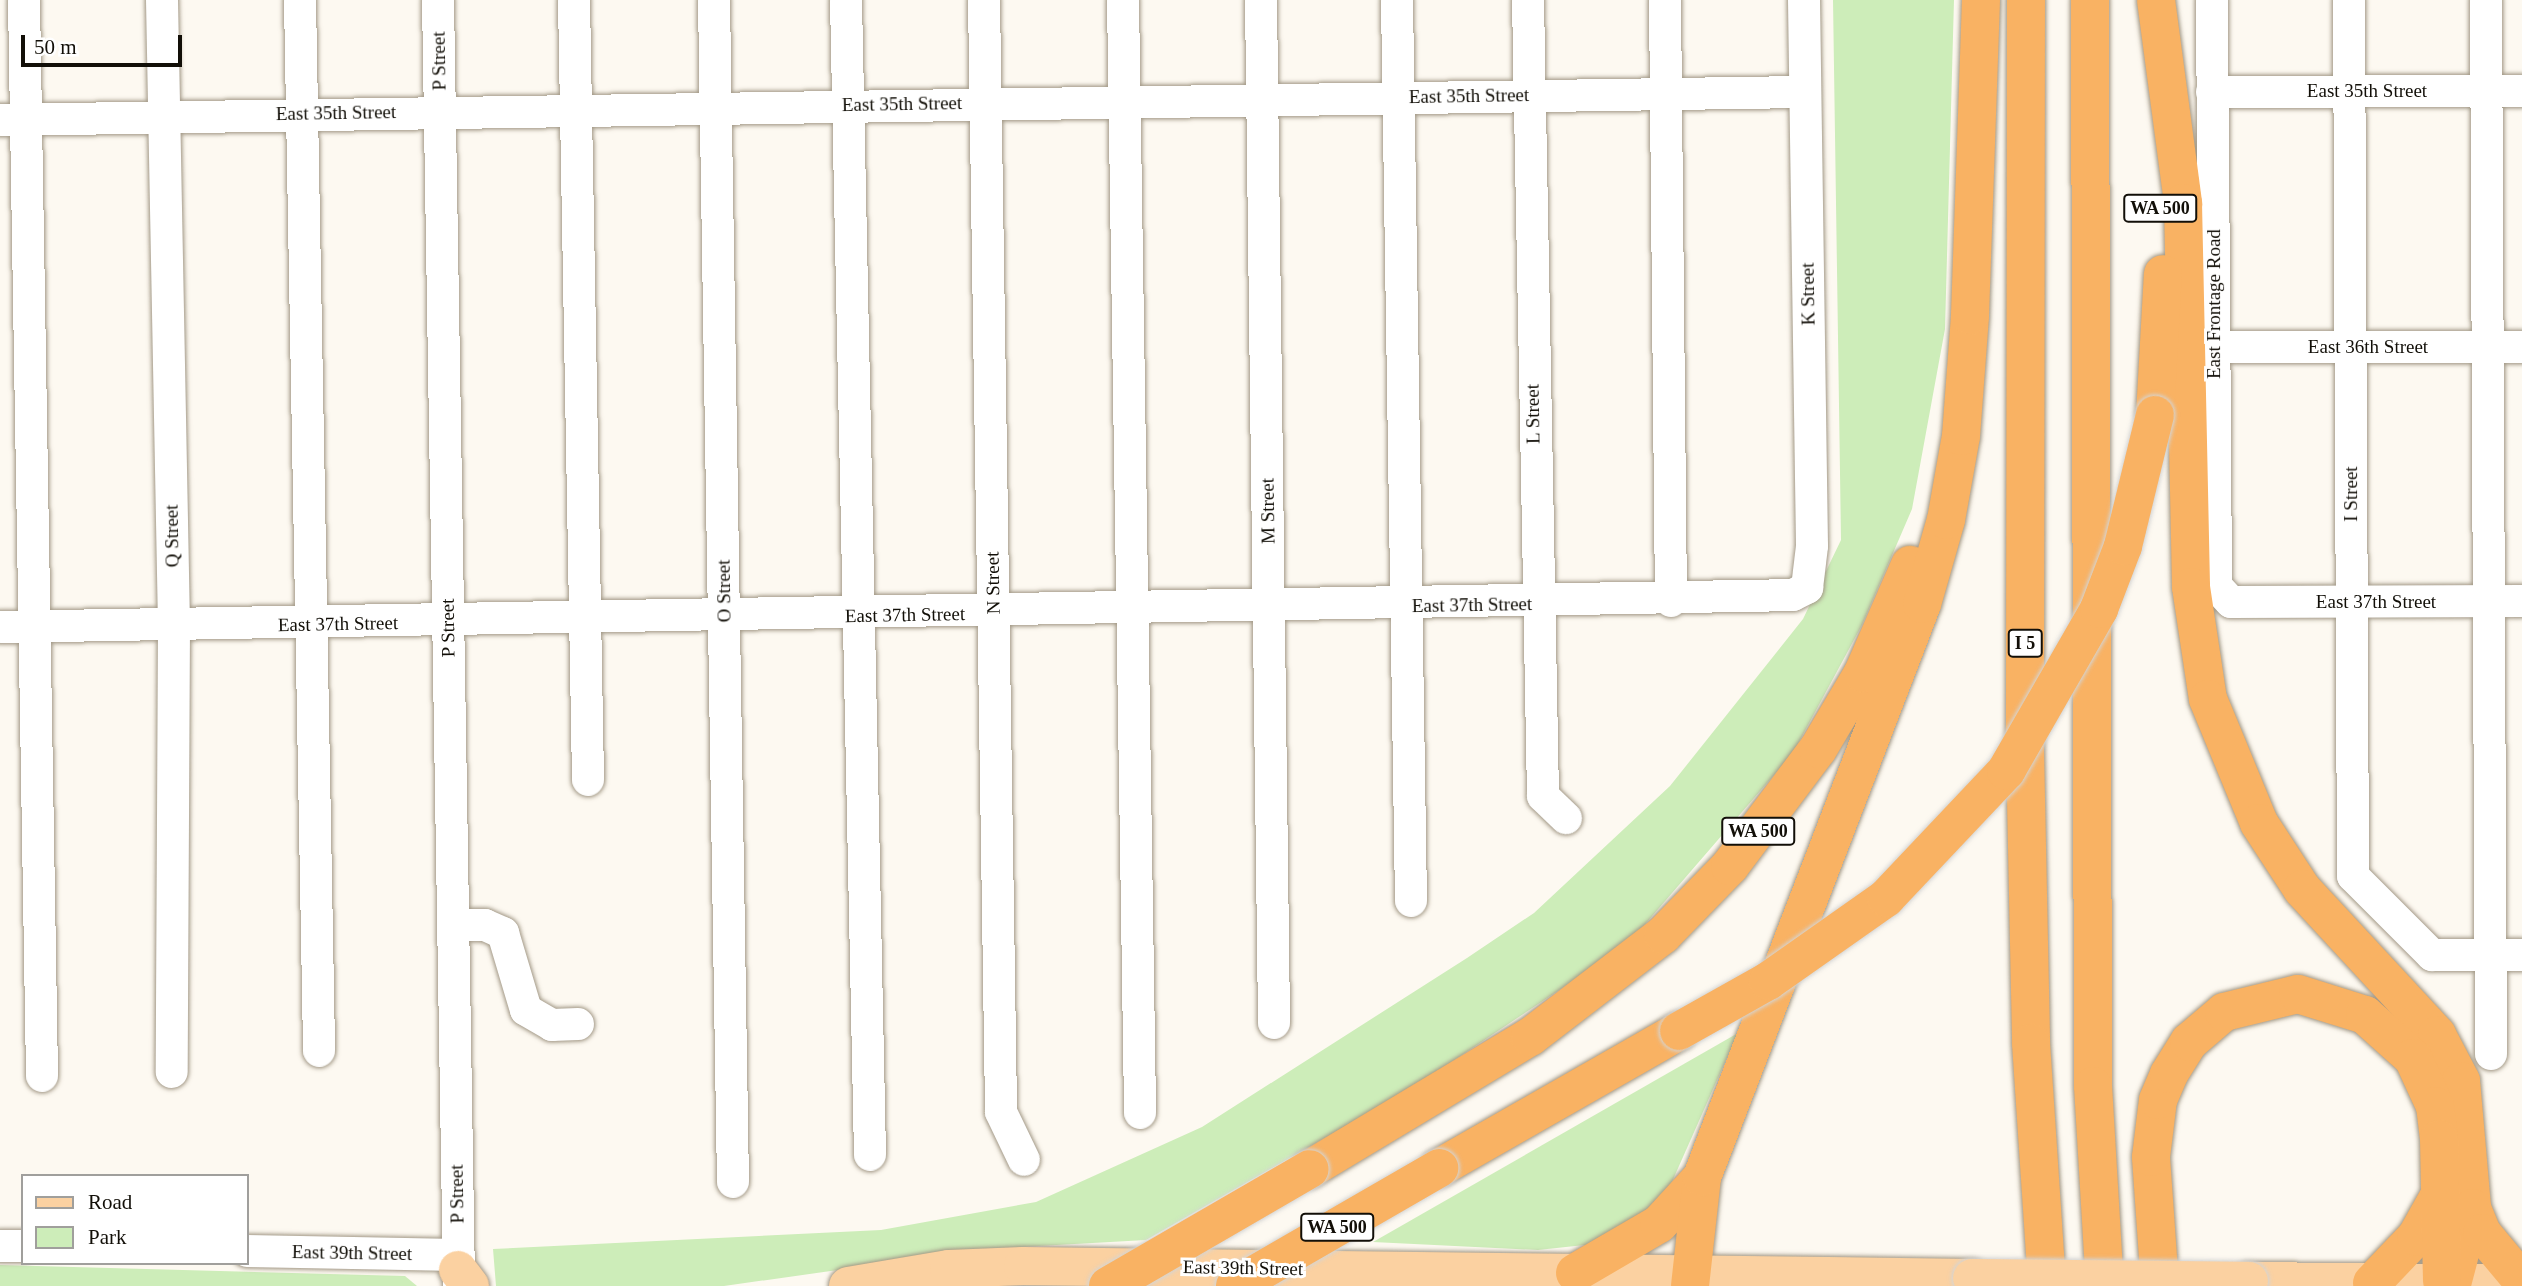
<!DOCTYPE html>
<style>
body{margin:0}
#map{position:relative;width:2522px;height:1286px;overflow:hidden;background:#fdf9f1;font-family:Georgia,serif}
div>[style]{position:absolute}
.green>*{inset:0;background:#cdedb9}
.roads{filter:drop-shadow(0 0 2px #a39987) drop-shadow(0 0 2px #a39987)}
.minor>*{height:32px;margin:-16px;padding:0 16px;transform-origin:16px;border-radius:16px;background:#fff}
.major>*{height:38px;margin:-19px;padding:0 19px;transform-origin:19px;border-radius:19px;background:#fbd1a1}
.highway>*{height:38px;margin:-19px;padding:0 19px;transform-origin:19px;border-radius:19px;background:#f9b263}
.bridges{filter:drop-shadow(0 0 2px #d4d4d3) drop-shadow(0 0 2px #d4d4d3)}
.major-bridge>*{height:38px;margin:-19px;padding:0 19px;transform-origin:19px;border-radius:19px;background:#fbd1a1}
.highway-bridge>*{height:38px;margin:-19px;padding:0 19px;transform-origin:19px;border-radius:19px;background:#f9b263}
span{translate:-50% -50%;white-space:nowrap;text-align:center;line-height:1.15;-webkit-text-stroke:6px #fff;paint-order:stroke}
.shield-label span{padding:2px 5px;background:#fff;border:2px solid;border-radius:5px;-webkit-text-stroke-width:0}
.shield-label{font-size:18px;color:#120f08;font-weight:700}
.street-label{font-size:19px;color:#120f08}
.legend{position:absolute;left:21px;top:1174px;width:228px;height:91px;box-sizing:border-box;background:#fff;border:2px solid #a09f9c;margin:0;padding:9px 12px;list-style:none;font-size:21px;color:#120f08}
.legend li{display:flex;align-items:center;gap:14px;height:35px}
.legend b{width:35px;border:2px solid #a09f9c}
.scale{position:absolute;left:21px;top:35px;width:161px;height:32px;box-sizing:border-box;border:4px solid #120f08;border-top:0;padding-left:9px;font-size:21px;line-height:24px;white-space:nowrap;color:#120f08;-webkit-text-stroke:5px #fff;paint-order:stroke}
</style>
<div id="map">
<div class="green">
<div style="clip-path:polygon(1833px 0,1954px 0,1945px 329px,1912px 509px,1862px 625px,1793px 753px,1628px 944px,1414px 1087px,1146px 1240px,987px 1249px,724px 1286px,496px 1286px,493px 1249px,881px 1230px,1036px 1202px,1202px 1127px,1467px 958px,1534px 913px,1670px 786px,1803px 619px,1841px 540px)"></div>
<div style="clip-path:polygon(1738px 1033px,1671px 1184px,1648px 1217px,1603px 1243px,1538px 1250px,1373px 1242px)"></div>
<div style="clip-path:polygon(0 1265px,405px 1276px,417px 1286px,0 1286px)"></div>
</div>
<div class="roads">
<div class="minor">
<div style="left:24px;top:0;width:1076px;rotate:89.04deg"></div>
<div style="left:162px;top:0;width:626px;rotate:88.9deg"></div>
<div style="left:174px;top:626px;width:446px;rotate:90.3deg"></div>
<div style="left:300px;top:0;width:1051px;rotate:88.96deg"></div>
<div style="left:438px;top:0;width:1286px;rotate:89.06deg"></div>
<div style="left:574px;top:0;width:780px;rotate:88.97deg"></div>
<div style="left:714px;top:0;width:1182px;rotate:89.08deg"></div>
<div style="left:846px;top:0;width:1155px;rotate:88.81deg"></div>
<div style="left:984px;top:0;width:1112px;rotate:89.12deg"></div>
<div style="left:1001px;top:1112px;width:53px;rotate:64.4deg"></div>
<div style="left:1123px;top:0;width:1113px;rotate:89.12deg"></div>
<div style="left:1261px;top:0;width:1023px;rotate:89.27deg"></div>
<div style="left:1397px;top:0;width:901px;rotate:89.11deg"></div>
<div style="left:1528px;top:0;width:796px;rotate:88.92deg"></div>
<div style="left:1543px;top:796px;width:32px;rotate:44deg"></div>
<div style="left:1665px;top:0;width:601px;rotate:89.43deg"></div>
<div style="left:2212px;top:0;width:586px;rotate:89.61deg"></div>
<div style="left:2216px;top:586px;width:22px;rotate:47deg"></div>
<div style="left:2231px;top:602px;width:291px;rotate:-0.2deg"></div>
<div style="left:2349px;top:0;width:876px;rotate:89.74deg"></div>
<div style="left:2353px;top:876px;width:112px;rotate:45deg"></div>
<div style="left:2432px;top:955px;width:90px"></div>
<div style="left:2486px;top:0;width:1054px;rotate:89.73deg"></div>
<div style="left:2212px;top:92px;width:310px;rotate:-0.2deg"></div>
<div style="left:0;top:120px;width:1805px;rotate:-0.89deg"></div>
<div style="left:2214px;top:347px;width:308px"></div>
<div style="left:0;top:627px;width:1793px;rotate:-1.02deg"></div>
<div style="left:1793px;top:595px;width:16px;rotate:-27deg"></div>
<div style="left:1807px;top:588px;width:42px;rotate:-83.2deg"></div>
<div style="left:1812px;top:546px;width:546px;rotate:-90.84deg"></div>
<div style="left:453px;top:925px;width:32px"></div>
<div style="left:485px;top:925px;width:20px;rotate:24deg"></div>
<div style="left:503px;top:933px;width:80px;rotate:73.4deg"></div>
<div style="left:526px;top:1010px;width:30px;rotate:30deg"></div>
<div style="left:552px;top:1025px;width:26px;rotate:-2deg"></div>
<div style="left:0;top:1246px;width:23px"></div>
<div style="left:247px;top:1251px;width:211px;rotate:1.1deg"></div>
</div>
<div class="major">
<div style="left:458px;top:1270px;width:20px;rotate:53deg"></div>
<div style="left:2249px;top:1281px;width:273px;rotate:0.6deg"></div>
<div style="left:848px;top:1286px;width:102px;rotate:-9.6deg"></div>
<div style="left:949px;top:1269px;width:74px;rotate:-2.3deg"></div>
<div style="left:1023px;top:1266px;width:949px;rotate:0.72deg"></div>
</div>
<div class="highway">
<div style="left:2026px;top:0;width:751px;rotate:90.08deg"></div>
<div style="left:2025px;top:751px;width:292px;rotate:88.8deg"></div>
<div style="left:2031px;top:1043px;width:244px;rotate:86.2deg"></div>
<div style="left:2090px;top:0;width:1086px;rotate:89.84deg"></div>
<div style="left:2093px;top:1086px;width:200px;rotate:86.6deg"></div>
<div style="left:2156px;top:0;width:205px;rotate:82.4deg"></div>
<div style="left:2183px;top:203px;width:384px;rotate:88.8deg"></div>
<div style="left:2191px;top:587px;width:113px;rotate:81.4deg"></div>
<div style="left:2208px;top:699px;width:134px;rotate:67.6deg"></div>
<div style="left:2259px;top:823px;width:79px;rotate:56.9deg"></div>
<div style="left:2302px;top:889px;width:199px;rotate:47.2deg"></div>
<div style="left:2437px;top:1035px;width:52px;rotate:62.4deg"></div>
<div style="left:2461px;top:1081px;width:127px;rotate:85deg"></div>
<div style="left:2472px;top:1208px;width:79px;rotate:104.7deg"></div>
<div style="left:2155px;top:415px;width:141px;rotate:-86.8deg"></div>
<div style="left:1439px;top:1168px;width:276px;rotate:-29.7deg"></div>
<div style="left:1310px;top:1169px;width:257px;rotate:-31deg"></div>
<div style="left:1530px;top:1037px;width:168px;rotate:-37.5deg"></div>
<div style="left:1663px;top:935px;width:96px;rotate:-45.8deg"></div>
<div style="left:1730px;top:866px;width:146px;rotate:-53.1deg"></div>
<div style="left:1818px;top:749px;width:88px;rotate:-59.4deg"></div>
<div style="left:1863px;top:673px;width:118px;rotate:-66.5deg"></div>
<div style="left:2472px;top:1208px;width:27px;rotate:68deg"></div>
<div style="left:2482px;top:1233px;width:62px;rotate:50.2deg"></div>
<div style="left:1575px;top:1273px;width:97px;rotate:-30.3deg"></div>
<div style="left:1659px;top:1224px;width:64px;rotate:-47.5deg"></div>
<div style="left:2372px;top:1283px;width:64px;rotate:-46.3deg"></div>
<div style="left:2416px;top:1237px;width:47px;rotate:-60.7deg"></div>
<div style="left:1690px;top:1286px;width:110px;rotate:-83.7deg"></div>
<div style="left:1702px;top:1177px;width:614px;rotate:-69deg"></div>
<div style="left:1922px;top:604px;width:87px;rotate:-74.1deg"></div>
<div style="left:1946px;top:520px;width:85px;rotate:-79.9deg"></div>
<div style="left:1961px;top:436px;width:121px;rotate:-85.7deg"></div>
<div style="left:1970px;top:315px;width:315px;rotate:-88deg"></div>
<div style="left:2160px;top:1286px;width:129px;rotate:-94deg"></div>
<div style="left:2151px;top:1157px;width:57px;rotate:-83deg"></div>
<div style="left:2158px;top:1100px;width:28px;rotate:-67deg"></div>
<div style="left:2169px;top:1074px;width:38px;rotate:-58deg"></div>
<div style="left:2189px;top:1042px;width:46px;rotate:-40.6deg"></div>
<div style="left:2224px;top:1012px;width:76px;rotate:-13.7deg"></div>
<div style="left:2298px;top:994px;width:70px;rotate:17.4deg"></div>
<div style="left:2365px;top:1015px;width:64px;rotate:41.9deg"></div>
<div style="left:2413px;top:1058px;width:53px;rotate:65.4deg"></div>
<div style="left:2435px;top:1106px;width:33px;rotate:83deg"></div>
<div style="left:2439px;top:1139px;width:142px;rotate:88.8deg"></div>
</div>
</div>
<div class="bridges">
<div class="major-bridge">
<div style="left:1972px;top:1278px;width:277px;rotate:0.6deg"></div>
</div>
<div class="highway-bridge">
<div style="left:1679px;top:1031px;width:102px;rotate:-29.3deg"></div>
<div style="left:1768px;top:981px;width:144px;rotate:-35.1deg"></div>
<div style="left:1886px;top:898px;width:175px;rotate:-46.6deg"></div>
<div style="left:2006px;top:771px;width:187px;rotate:-60.1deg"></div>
<div style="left:2099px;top:609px;width:67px;rotate:-69.1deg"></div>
<div style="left:2123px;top:546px;width:135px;rotate:-76.3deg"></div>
<div style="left:1108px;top:1286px;width:233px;rotate:-30.1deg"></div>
<div style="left:1235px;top:1286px;width:236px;rotate:-30deg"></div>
</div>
</div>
<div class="shield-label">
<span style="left:2160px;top:208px">WA 500</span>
<span style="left:2025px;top:643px">I 5</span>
<span style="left:1758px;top:831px">WA 500</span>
<span style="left:1337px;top:1227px">WA 500</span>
</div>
<div class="street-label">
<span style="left:439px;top:61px;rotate:-91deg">P Street</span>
<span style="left:2367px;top:91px">East 35th Street</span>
<span style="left:1469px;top:96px;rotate:-1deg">East 35th Street</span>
<span style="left:902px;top:104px;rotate:-1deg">East 35th Street</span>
<span style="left:336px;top:113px;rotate:-1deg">East 35th Street</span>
<span style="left:1808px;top:294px;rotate:-91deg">K Street</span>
<span style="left:2214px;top:304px;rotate:-90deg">East Frontage Road</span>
<span style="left:2368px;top:347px">East 36th Street</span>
<span style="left:1533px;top:414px;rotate:-91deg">L Street</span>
<span style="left:2351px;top:494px;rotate:-90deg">I Street</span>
<span style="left:1268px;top:511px;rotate:-91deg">M Street</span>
<span style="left:172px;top:536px;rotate:-91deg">Q Street</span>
<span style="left:993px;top:583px;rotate:-91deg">N Street</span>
<span style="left:724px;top:591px;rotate:-91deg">O Street</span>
<span style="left:2376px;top:602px">East 37th Street</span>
<span style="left:1472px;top:605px;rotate:-1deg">East 37th Street</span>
<span style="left:905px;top:615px;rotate:-1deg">East 37th Street</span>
<span style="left:338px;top:624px;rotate:-1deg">East 37th Street</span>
<span style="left:448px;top:628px;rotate:-91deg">P Street</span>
<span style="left:457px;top:1194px;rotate:-91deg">P Street</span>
<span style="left:352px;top:1253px;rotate:1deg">East 39th Street</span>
<span style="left:1243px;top:1268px;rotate:1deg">East 39th Street</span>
</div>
<ul class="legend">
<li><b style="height:9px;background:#fbd1a1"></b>Road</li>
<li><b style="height:19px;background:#cdedb9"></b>Park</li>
</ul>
<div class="scale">50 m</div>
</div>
